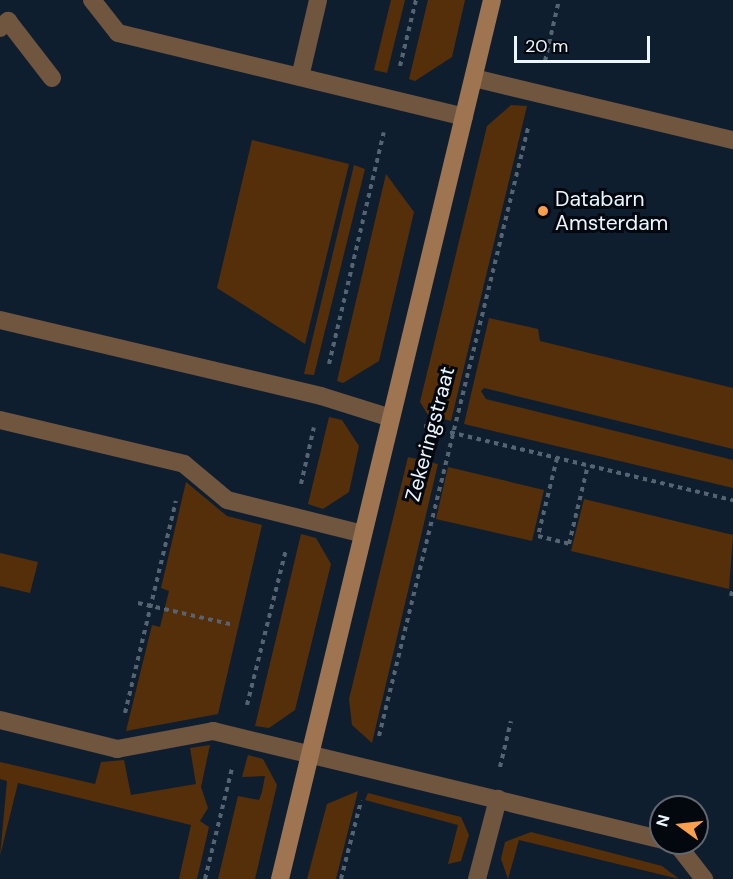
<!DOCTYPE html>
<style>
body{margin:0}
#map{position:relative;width:733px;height:879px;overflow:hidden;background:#0f1e2e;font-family:"DM Sans",sans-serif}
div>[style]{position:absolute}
.green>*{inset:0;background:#552f09}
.path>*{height:4px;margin-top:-2px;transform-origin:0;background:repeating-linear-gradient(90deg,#566371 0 4.5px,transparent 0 9px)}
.lane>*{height:18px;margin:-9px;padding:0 9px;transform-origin:9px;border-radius:9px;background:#70553f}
.secondary>*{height:18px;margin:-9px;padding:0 9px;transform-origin:9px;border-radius:9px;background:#9f7450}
.dots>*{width:16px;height:16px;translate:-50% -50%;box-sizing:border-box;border:3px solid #03080f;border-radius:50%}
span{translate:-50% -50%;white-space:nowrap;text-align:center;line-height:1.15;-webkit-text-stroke:6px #03080f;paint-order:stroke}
.poi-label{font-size:21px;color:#edf6ff}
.left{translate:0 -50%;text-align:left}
.street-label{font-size:21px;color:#edf6ff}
.north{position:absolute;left:649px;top:795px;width:60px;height:60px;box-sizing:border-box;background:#03080f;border:2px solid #61676f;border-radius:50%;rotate:285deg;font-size:16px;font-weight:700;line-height:24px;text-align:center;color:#edf6ff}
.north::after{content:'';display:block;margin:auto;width:21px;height:27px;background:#f99f4d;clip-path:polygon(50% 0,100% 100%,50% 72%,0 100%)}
.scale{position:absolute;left:514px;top:36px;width:136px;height:27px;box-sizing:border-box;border:3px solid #edf6ff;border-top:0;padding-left:8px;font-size:18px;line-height:21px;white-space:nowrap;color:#edf6ff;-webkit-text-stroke:4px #03080f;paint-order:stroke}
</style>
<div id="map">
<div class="green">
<div style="clip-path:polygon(391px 0,405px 0,387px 73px,374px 70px)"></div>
<div style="clip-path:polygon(428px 0,465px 0,452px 57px,415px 81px,409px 79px)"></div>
<div style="clip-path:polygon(511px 105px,527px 106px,451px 421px,428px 415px,420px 402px,487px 126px)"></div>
<div style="clip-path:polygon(252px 140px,349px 164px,305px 344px,217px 288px)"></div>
<div style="clip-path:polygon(354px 165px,365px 169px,314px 375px,304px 374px)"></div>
<div style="clip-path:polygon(386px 174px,414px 212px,379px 361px,343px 383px,337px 381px)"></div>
<div style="clip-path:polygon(489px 318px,538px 329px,540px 341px,733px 388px,733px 449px,484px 388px,481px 391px,486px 399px,733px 460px,733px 488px,464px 424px)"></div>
<div style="clip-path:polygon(329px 417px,342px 420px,359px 446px,349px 492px,323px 509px,308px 504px)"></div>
<div style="clip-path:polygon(408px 457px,438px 464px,372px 743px,352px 725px,349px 699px)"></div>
<div style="clip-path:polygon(448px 467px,544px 490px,532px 541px,436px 519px)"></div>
<div style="clip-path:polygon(186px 482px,227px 516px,262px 525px,218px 714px,126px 731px,152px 625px,160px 627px,169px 591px,161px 588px)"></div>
<div style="clip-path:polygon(584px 499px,733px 535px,729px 589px,571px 551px)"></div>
<div style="clip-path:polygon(301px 534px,316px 538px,331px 564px,328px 576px,295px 710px,269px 728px,255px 726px)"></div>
<div style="clip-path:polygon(0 553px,38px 562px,30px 593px,0 586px)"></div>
<div style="clip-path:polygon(210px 745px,201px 787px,208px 808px,200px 821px,209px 827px,197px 879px,179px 879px,191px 825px,18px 783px,0 856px,7px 781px,0 779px,0 762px,95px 784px,101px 762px,124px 760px,131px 795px,196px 784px,190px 748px)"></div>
<div style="clip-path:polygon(248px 755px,263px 759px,277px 785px,255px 879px,218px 879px,238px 796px,259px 800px,262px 792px,265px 776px,242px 777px)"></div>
<div style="clip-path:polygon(358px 791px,336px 879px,307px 879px,327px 804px)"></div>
<div style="clip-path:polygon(368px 793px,461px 817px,469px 835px,461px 861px,448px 864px,458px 825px,365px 800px)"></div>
<div style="clip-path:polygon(531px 832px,662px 866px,679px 879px,519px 840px,508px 879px,501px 859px,505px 842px)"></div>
</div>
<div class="path">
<div style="left:545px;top:61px;width:63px;rotate:-77.1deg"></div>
<div style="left:400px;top:66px;width:68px;rotate:-76.4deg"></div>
<div style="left:329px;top:364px;width:238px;rotate:-76.7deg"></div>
<div style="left:424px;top:426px;width:318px;rotate:13.5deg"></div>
<div style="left:557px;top:458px;width:80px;rotate:103.7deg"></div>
<div style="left:538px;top:536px;width:32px;rotate:14deg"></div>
<div style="left:569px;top:544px;width:81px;rotate:-76.5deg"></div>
<div style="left:301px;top:484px;width:58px;rotate:-77.2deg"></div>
<div style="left:731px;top:596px;width:9px;rotate:-77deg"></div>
<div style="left:138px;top:603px;width:98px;rotate:12.9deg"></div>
<div style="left:247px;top:705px;width:160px;rotate:-75.9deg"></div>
<div style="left:125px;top:713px;width:218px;rotate:-76.5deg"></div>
<div style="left:379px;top:736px;width:630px;rotate:-76.23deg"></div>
<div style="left:500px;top:767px;width:47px;rotate:-76.6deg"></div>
<div style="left:205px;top:879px;width:114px;rotate:-76.3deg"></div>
<div style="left:341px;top:879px;width:81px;rotate:-75.6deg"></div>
</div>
<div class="lane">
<div style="left:92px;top:0;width:42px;rotate:51.8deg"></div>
<div style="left:118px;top:33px;width:356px;rotate:13.6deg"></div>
<div style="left:0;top:28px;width:11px;rotate:-41deg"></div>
<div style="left:8px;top:21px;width:72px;rotate:52.3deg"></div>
<div style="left:300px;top:77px;width:79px;rotate:-76.8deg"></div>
<div style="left:474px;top:78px;width:266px;rotate:13.5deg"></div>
<div style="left:0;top:320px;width:330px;rotate:13.3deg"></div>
<div style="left:321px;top:396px;width:73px;rotate:17.4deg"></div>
<div style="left:0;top:420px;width:189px;rotate:13.4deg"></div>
<div style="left:184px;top:464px;width:56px;rotate:39.9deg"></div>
<div style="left:227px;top:500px;width:140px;rotate:14deg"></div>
<div style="left:0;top:720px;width:121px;rotate:13.9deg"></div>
<div style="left:117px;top:749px;width:98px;rotate:-10.6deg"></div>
<div style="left:213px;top:731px;width:461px;rotate:13.6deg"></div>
<div style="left:676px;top:843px;width:46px;rotate:52.1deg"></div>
<div style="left:477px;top:879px;width:83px;rotate:-75.3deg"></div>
</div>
<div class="secondary">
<div style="left:280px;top:879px;width:904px;rotate:-76.44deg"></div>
</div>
<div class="dots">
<div style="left:543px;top:211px;background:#f99f4d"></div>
</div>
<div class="poi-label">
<span class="left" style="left:555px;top:211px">Databarn<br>Amsterdam</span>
</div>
<div class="street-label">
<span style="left:430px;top:434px;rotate:-75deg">Zekeringstraat</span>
</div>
<div class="north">N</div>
<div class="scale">20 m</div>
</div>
